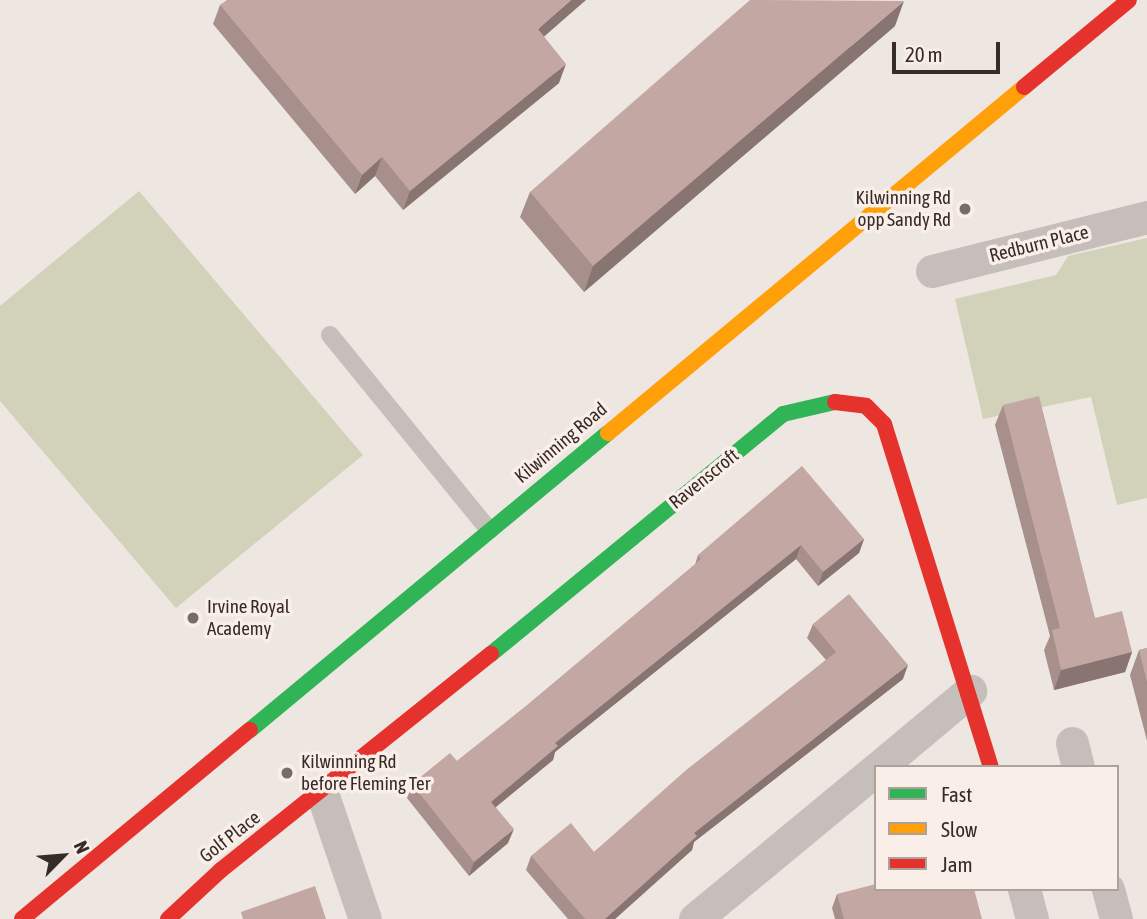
<!DOCTYPE html>
<style>
body{margin:0}
#map{position:relative;width:1147px;height:919px;overflow:hidden;background:#eee6e1;font-family:"Asap Condensed",sans-serif}
div>[style]{position:absolute}
.green>*{inset:0;background:#d2d2ba}
.lane>*{height:18px;margin:-9px;padding:0 9px;transform-origin:9px;border-radius:9px;background:#c6beba}
.street>*{height:33px;margin:-16.5px;padding:0 16.5px;transform-origin:16.5px;border-radius:16.5px;background:#c6beba}
.fast>*{height:16px;margin:-8px;padding:0 8px;transform-origin:8px;border-radius:8px;background:#30b455}
.slow>*{height:16px;margin:-8px;padding:0 8px;transform-origin:8px;border-radius:8px;background:#ff9f0a}
.jam>*{height:16px;margin:-8px;padding:0 8px;transform-origin:8px;border-radius:8px;background:#e5322d}
.wall>*{inset:0;background:#a7908b}
.shaded-wall>*{inset:0;background:#887571}
.building>*{inset:0;background:#c2a7a2}
.dots>*{width:19px;height:19px;translate:-50% -50%;box-sizing:border-box;border:4px solid #faefe8;border-radius:50%}
span{translate:-50% -50%;white-space:nowrap;text-align:center;line-height:1.15;-webkit-text-stroke:7px #faefe8;paint-order:stroke}
.poi-label{font-size:19px;color:#372b28}
.right{translate:-100% -50%;text-align:right}
.left{translate:0 -50%;text-align:left}
.street-label{font-size:19px;color:#372b28}
.legend{position:absolute;left:874px;top:765px;width:245px;height:126px;box-sizing:border-box;background:#faefe8;border:2px solid #aca19b;margin:0;padding:9px 12px;list-style:none;font-size:21px;color:#372b28}
.legend li{display:flex;align-items:center;gap:14px;height:35px}
.legend b{width:35px;border:2px solid #aca19b}
.north{position:absolute;left:28px;top:821px;width:70px;height:70px;-webkit-text-stroke:5px #faefe8;paint-order:stroke;rotate:65deg;font-size:19px;font-weight:700;line-height:28px;text-align:center;color:#372b28}
.north::after{content:'';display:block;margin:auto;width:24px;height:32px;background:#372b28;clip-path:polygon(50% 0,100% 100%,50% 72%,0 100%)}
.scale{position:absolute;left:892px;top:42px;width:108px;height:32px;box-sizing:border-box;border:4px solid #372b28;border-top:0;padding-left:9px;font-size:21px;line-height:24px;white-space:nowrap;color:#372b28;-webkit-text-stroke:5px #faefe8;paint-order:stroke}
</style>
<div id="map">
<div class="green">
<div style="clip-path:polygon(139px 191px,363px 455px,176px 608px,0 401px,0 306px)"></div>
<div style="clip-path:polygon(1147px 238px,1147px 498px,1117px 505px,1091px 397px,983px 419px,955px 299px,1056px 275px,1068px 256px)"></div>
</div>
<div class="lane">
<div style="left:330px;top:335px;width:252px;rotate:50.8deg"></div>
</div>
<div class="street">
<div style="left:932px;top:271px;width:222px;rotate:-14.1deg"></div>
<div style="left:1072px;top:743px;width:25px;rotate:76deg"></div>
<div style="left:879px;top:767px;width:119px;rotate:-39.9deg"></div>
<div style="left:322px;top:793px;width:133px;rotate:71.2deg"></div>
<div style="left:1024px;top:889px;width:31px;rotate:75deg"></div>
<div style="left:1108px;top:889px;width:31px;rotate:75deg"></div>
<div style="left:695px;top:919px;width:235px;rotate:-39.6deg"></div>
</div>
<div class="fast">
<div style="left:491px;top:654px;width:378px;rotate:-39.4deg"></div>
<div style="left:783px;top:414px;width:53px;rotate:-13deg"></div>
<div style="left:250px;top:730px;width:465px;rotate:-39.7deg"></div>
</div>
<div class="slow">
<div style="left:608px;top:433px;width:541px;rotate:-39.75deg"></div>
</div>
<div class="jam">
<div style="left:1024px;top:87px;width:136px;rotate:-39.6deg"></div>
<div style="left:835px;top:402px;width:31px;rotate:7deg"></div>
<div style="left:866px;top:406px;width:25px;rotate:45deg"></div>
<div style="left:884px;top:424px;width:359px;rotate:72.7deg"></div>
<div style="left:22px;top:919px;width:296px;rotate:-39.7deg"></div>
<div style="left:168px;top:919px;width:72px;rotate:-42.8deg"></div>
<div style="left:221px;top:870px;width:346px;rotate:-38.7deg"></div>
</div>
<div class="wall">
<div style="clip-path:polygon(220px 5px,544px 37px,559px 83px,403px 210px,375px 176px,355px 194px,213px 24px)"></div>
<div style="clip-path:polygon(895px 26px,584px 292px,520px 217px,530px 192px)"></div>
<div style="clip-path:polygon(1003px 405px,1095px 618px,1132px 652px,1125px 672px,1054px 690px,1044px 650px,1050px 636px,995px 425px)"></div>
<div style="clip-path:polygon(864px 539px,859px 553px,818px 586px,796px 559px,555px 752px,553px 760px,496px 807px,508px 843px,469px 876px,407px 798px,412px 784px,457px 761px,525px 707px,695px 565px,698px 555px)"></div>
<div style="clip-path:polygon(813px 624px,903px 679px,694px 842px,692px 850px,615px 919px,568px 919px,526px 870px,531px 856px,594px 852px,826px 660px,807px 638px)"></div>
<div style="clip-path:polygon(1147px 648px,1147px 741px,1130px 675px,1139px 650px)"></div>
<div style="clip-path:polygon(837px 894px,982px 919px,835px 919px,832px 908px)"></div>
</div>
<div class="shaded-wall">
<div style="clip-path:polygon(571px 0,586px 0,531px 48px,538px 29px)"></div>
<div style="clip-path:polygon(904px 1px,895px 26px,584px 292px,593px 266px)"></div>
<div style="clip-path:polygon(566px 64px,559px 83px,403px 210px,410px 191px)"></div>
<div style="clip-path:polygon(382px 157px,375px 176px,355px 194px,362px 175px)"></div>
<div style="clip-path:polygon(864px 539px,859px 553px,818px 586px,823px 572px)"></div>
<div style="clip-path:polygon(801px 545px,796px 559px,555px 752px,553px 760px,486px 815px,491px 802px,555px 743px)"></div>
<div style="clip-path:polygon(1132px 652px,1125px 672px,1054px 690px,1061px 670px)"></div>
<div style="clip-path:polygon(908px 665px,903px 679px,694px 842px,692px 850px,615px 919px,605px 919px,694px 833px)"></div>
<div style="clip-path:polygon(514px 829px,508px 843px,469px 876px,474px 862px)"></div>
</div>
<div class="building">
<div style="clip-path:polygon(227px 0,571px 0,538px 29px,566px 64px,410px 191px,382px 157px,362px 175px,220px 5px)"></div>
<div style="clip-path:polygon(750px 0,904px 1px,593px 266px,530px 192px)"></div>
<div style="clip-path:polygon(1039px 396px,1095px 618px,1122px 611px,1132px 652px,1061px 670px,1052px 630px,1060px 628px,1003px 405px)"></div>
<div style="clip-path:polygon(802px 466px,864px 539px,823px 572px,801px 545px,555px 743px,558px 746px,491px 802px,514px 829px,474px 862px,412px 784px,450px 753px,457px 761px,525px 707px,701px 559px,698px 555px)"></div>
<div style="clip-path:polygon(849px 594px,908px 665px,694px 833px,697px 836px,605px 919px,585px 919px,531px 856px,571px 823px,594px 852px,685px 771px,836px 652px,813px 624px)"></div>
<div style="clip-path:polygon(1147px 648px,1147px 682px,1139px 650px)"></div>
<div style="clip-path:polygon(876px 884px,876px 889px,974px 889px,982px 919px,844px 919px,837px 894px)"></div>
<div style="clip-path:polygon(315px 886px,326px 919px,243px 919px,241px 912px)"></div>
</div>
<div class="dots">
<div style="left:965px;top:209px;background:#776c69"></div>
<div style="left:193px;top:618px;background:#776c69"></div>
<div style="left:287px;top:773px;background:#776c69"></div>
</div>
<div class="poi-label">
<span class="right" style="left:951px;top:209px">Kilwinning Rd<br>opp Sandy Rd</span>
<span class="left" style="left:207px;top:618px">Irvine Royal<br>Academy</span>
<span class="left" style="left:301px;top:773px">Kilwinning Rd<br>before Fleming Ter</span>
</div>
<div class="street-label">
<span style="left:1039px;top:244px;rotate:-14deg">Redburn Place</span>
<span style="left:561px;top:443px;rotate:-40deg">Kilwinning Road</span>
<span style="left:704px;top:479px;rotate:-39deg">Ravenscroft</span>
<span style="left:230px;top:837px;rotate:-38deg">Golf Place</span>
</div>
<ul class="legend">
<li><b style="height:9px;background:#30b455"></b>Fast</li>
<li><b style="height:9px;background:#ff9f0a"></b>Slow</li>
<li><b style="height:9px;background:#e5322d"></b>Jam</li>
</ul>
<div class="north">N</div>
<div class="scale">20 m</div>
</div>
